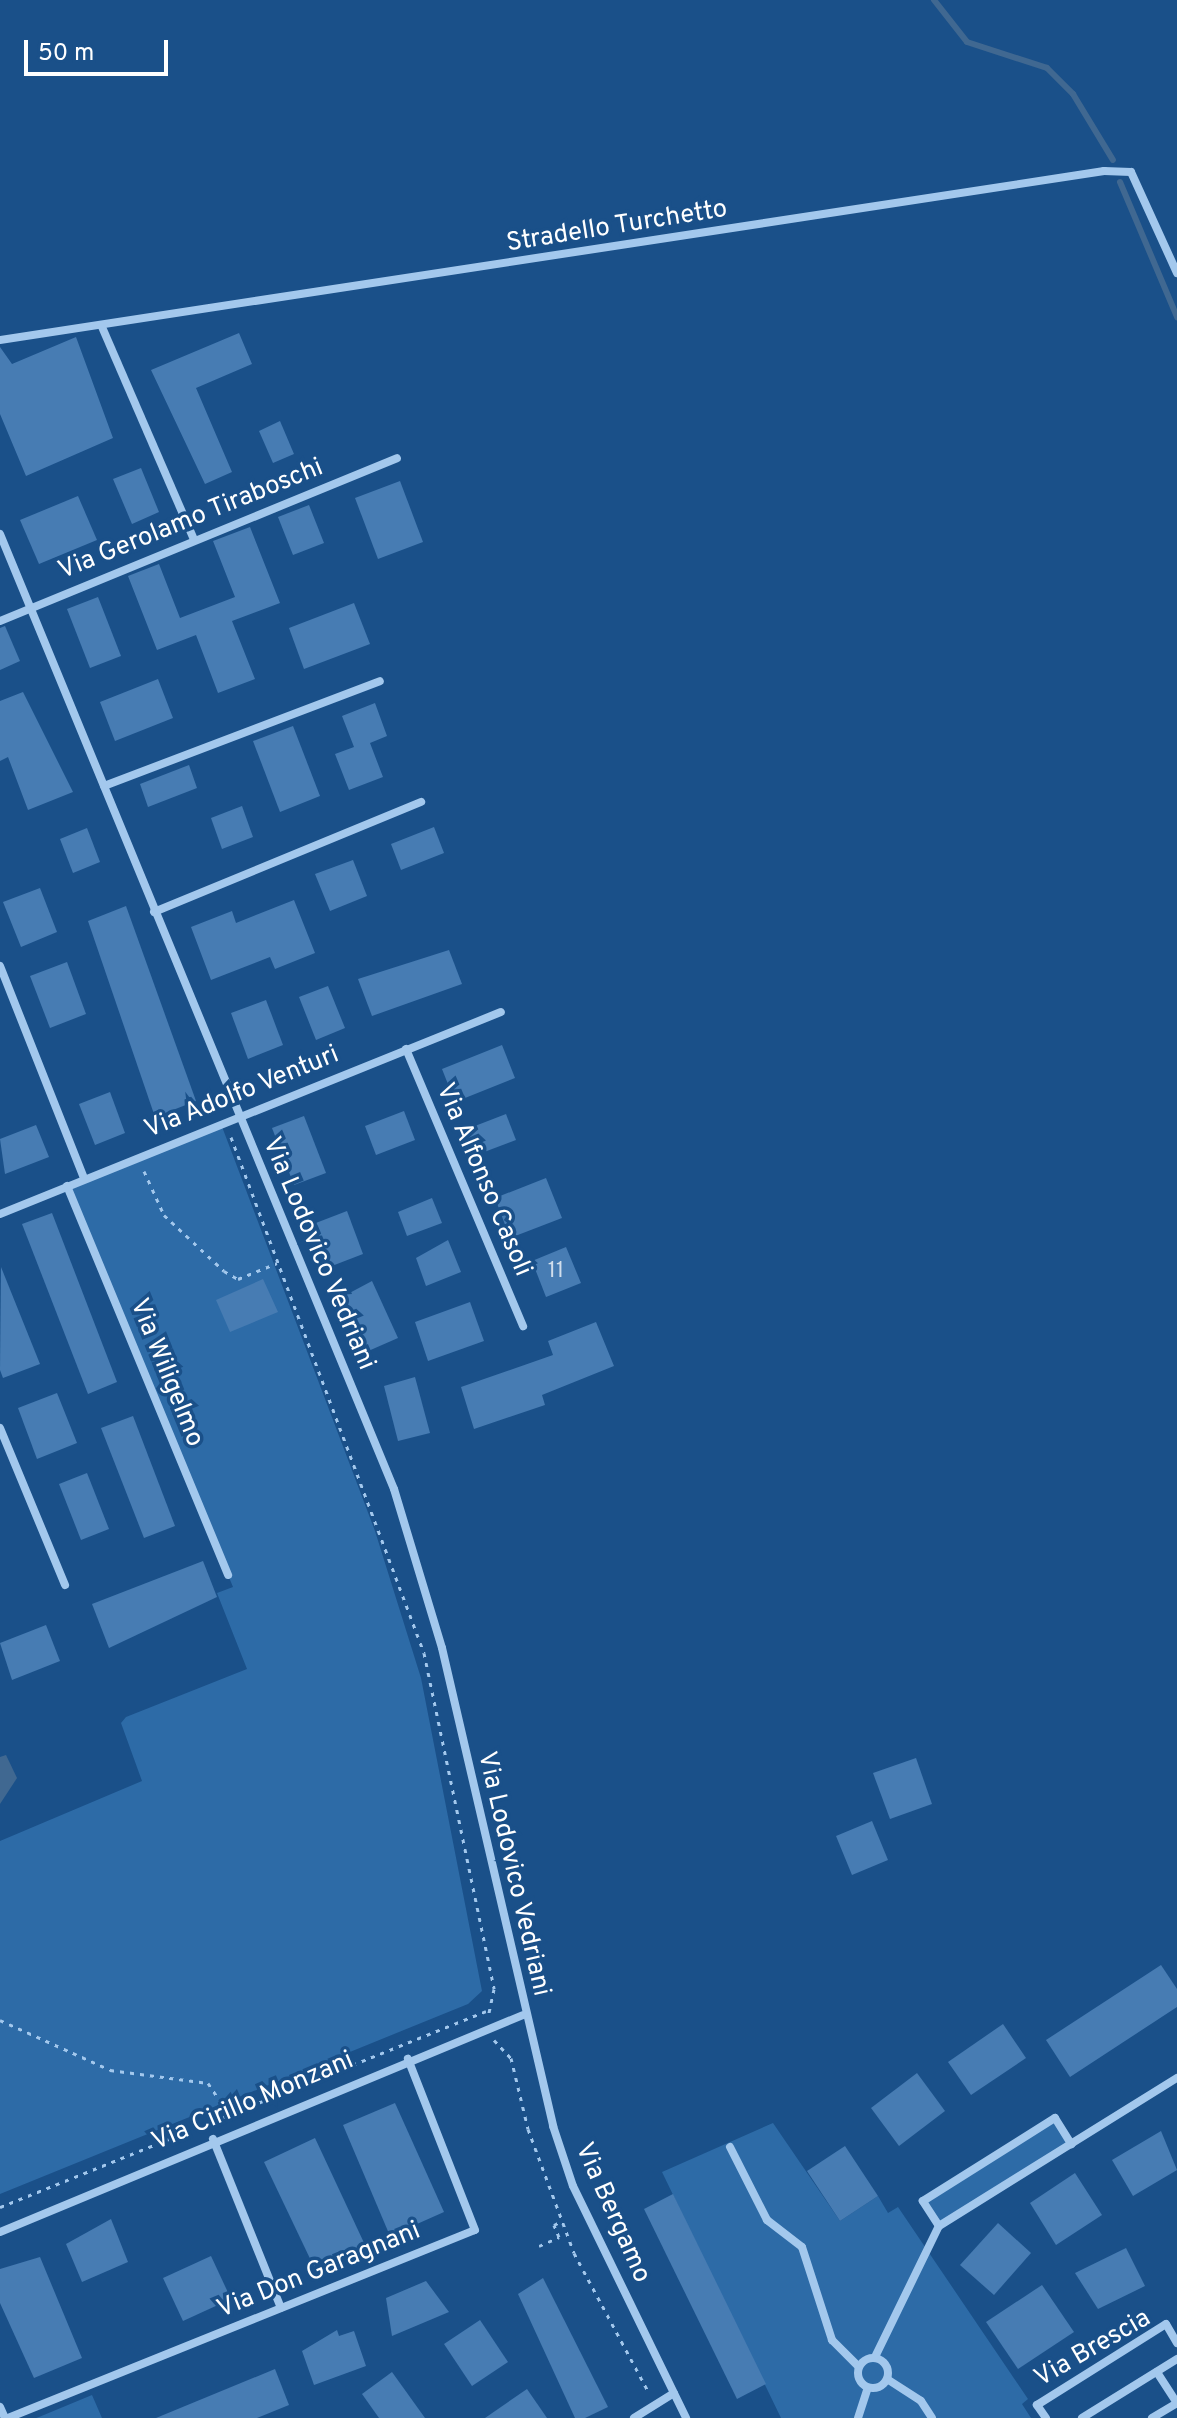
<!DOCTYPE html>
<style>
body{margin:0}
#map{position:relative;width:1177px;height:2418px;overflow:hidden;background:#1a5089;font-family:Overpass,sans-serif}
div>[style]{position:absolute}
.green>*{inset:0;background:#2d6ba7}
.water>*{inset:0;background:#406891}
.stream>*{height:6px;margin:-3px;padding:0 3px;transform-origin:3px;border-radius:3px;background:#406891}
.building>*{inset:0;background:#477cb3}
.path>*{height:3px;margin-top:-1.5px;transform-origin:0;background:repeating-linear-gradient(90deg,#a3c8ed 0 4px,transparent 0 10px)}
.street>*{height:8px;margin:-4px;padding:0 4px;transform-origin:4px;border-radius:4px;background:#a3c8ed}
.street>.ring{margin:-4px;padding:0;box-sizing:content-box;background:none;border:8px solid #a3c8ed;border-radius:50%}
span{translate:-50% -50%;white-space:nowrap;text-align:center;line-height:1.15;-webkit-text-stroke:7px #1a5089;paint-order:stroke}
.number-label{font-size:22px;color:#d1deec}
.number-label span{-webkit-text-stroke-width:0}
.street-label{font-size:26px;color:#fff}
.scale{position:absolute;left:24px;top:40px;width:144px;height:36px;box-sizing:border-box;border:4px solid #fff;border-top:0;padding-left:10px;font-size:24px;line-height:28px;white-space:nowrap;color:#fff;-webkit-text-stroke:6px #1a5089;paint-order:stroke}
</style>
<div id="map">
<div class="green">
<div style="clip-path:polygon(221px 1124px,375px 1531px,421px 1678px,482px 1991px,468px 2004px,0 2194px,0 1841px,142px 1781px,121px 1723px,126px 1717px,247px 1669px,217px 1593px,233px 1587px,67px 1185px)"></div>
<div style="clip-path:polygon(1055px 2118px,1071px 2144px,939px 2226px,923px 2201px)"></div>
<div style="clip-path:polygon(773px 2123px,840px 2221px,878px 2196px,888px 2213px,898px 2207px,1028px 2399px,1022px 2404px,1031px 2418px,781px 2418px,662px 2172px)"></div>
<div style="clip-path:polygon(92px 2395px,102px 2418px,36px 2418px,39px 2417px)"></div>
</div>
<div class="water">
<div style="clip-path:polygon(6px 1755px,17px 1778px,0 1804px,0 1757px)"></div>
</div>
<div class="stream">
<div style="left:934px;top:0;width:53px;rotate:51.8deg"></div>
<div style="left:967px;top:42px;width:84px;rotate:18deg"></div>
<div style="left:1047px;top:68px;width:37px;rotate:45deg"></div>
<div style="left:1073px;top:94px;width:77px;rotate:58.8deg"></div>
<div style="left:1120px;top:182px;width:147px;rotate:67.1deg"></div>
</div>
<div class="building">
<div style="clip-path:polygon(239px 333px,252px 364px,196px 388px,232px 472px,205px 484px,151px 370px)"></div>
<div style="clip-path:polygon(76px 337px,113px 438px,26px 476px,0 414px,0 347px,12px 364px)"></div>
<div style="clip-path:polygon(280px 421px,294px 454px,273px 463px,259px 431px)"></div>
<div style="clip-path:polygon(141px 468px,159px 512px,132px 524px,113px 479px)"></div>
<div style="clip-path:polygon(400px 481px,423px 542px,378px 559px,355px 498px)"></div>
<div style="clip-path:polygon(78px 496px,97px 540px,39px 564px,20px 520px)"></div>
<div style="clip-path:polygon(309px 505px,324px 543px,293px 555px,278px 517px)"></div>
<div style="clip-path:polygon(250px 527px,280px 603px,232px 621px,255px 679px,218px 693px,196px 635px,157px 650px,128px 576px,159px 564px,180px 618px,235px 597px,213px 541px)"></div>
<div style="clip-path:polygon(98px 597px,121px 656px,90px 668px,67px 609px)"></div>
<div style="clip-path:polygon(354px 603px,370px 644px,304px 669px,289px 628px)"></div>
<div style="clip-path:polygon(5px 626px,20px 661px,0 670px,0 628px)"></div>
<div style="clip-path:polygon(158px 679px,173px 718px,115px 741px,100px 702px)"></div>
<div style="clip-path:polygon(23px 692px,73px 792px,28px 810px,8px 757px,0 761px,0 701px)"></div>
<div style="clip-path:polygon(375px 703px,387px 736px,370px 743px,383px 777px,349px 790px,335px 754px,354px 747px,342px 716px)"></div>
<div style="clip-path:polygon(293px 726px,320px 796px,280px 812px,253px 741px)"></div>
<div style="clip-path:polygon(189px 765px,197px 788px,148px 807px,140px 784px)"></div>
<div style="clip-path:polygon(242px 806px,253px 837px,222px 849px,211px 818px)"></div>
<div style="clip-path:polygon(434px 827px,444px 853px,401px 870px,391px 844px)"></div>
<div style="clip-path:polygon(87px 828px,100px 862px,73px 873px,60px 839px)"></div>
<div style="clip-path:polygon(353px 860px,367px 896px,330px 911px,315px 874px)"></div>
<div style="clip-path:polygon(40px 888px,57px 932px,21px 947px,3px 902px)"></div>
<div style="clip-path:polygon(294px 900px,315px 953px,275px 969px,270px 957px,211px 980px,191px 927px,232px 911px,236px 923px)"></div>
<div style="clip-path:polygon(126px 906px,196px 1101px,155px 1117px,88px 921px)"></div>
<div style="clip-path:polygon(449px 950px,462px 984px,372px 1016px,358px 979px)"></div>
<div style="clip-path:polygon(67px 962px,86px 1014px,50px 1028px,30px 976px)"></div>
<div style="clip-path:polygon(328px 986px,345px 1028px,316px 1040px,299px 997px)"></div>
<div style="clip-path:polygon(266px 1000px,283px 1045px,248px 1059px,231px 1013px)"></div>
<div style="clip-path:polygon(502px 1045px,515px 1078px,455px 1102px,442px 1069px)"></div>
<div style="clip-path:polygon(110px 1092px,125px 1133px,95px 1145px,79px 1104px)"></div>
<div style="clip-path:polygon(404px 1111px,415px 1140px,376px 1155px,365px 1126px)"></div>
<div style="clip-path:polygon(506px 1114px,516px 1140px,471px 1157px,462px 1131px)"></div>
<div style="clip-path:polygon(304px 1116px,326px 1173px,294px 1185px,272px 1128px)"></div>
<div style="clip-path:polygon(36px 1125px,49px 1157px,5px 1174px,0 1139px)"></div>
<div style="clip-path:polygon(546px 1178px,562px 1218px,510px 1238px,495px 1198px)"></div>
<div style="clip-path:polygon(432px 1198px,442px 1223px,407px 1236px,398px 1212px)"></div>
<div style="clip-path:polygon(347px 1211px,363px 1254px,324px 1269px,308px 1226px)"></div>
<div style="clip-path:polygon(52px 1213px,117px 1382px,88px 1394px,22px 1224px)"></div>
<div style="clip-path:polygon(448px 1240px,461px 1272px,426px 1286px,416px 1258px)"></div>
<div style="clip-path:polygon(566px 1247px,581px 1283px,546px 1297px,532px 1261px)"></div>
<div style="clip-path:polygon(1px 1267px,40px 1364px,3px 1378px,0 1370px)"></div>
<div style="clip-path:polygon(263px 1279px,278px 1312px,230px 1332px,216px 1300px)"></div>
<div style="clip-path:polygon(372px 1281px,398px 1338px,366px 1352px,342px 1297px)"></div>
<div style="clip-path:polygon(470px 1302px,484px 1341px,428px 1361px,415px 1322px)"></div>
<div style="clip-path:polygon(596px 1322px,614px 1366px,542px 1395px,545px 1405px,474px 1429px,461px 1387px,553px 1355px,548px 1341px)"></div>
<div style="clip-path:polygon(415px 1377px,430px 1433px,398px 1441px,384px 1386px)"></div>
<div style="clip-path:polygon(57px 1393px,77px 1443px,37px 1459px,18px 1408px)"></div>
<div style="clip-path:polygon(133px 1416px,175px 1526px,144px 1538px,101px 1428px)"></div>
<div style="clip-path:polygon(87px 1473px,109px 1529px,81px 1540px,59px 1484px)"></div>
<div style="clip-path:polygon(203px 1561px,217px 1597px,109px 1648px,92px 1604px)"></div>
<div style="clip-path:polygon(46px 1625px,60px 1661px,12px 1680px,0 1643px)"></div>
<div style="clip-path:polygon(916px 1758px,932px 1804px,890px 1819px,873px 1773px)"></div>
<div style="clip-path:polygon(872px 1821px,888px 1860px,852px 1875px,836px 1836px)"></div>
<div style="clip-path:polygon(1161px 1965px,1177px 1989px,1177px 2007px,1070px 2077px,1046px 2040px)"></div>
<div style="clip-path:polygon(1003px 2024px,1026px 2058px,971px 2095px,948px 2062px)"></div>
<div style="clip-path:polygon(917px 2073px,945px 2111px,899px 2146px,871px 2108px)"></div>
<div style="clip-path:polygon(395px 2103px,444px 2212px,390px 2236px,343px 2125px)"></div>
<div style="clip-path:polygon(1161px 2131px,1177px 2170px,1133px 2196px,1112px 2160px)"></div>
<div style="clip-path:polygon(315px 2138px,365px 2245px,314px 2267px,264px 2162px)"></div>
<div style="clip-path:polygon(845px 2146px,878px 2196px,840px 2221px,807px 2171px)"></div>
<div style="clip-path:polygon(1075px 2173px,1102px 2215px,1056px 2245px,1030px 2203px)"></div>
<div style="clip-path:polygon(673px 2194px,766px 2384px,737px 2399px,644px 2209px)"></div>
<div style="clip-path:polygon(111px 2219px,128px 2262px,82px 2282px,66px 2244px)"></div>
<div style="clip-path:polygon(998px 2223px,1031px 2253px,994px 2295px,960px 2265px)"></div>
<div style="clip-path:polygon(1126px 2248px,1145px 2286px,1098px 2309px,1075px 2273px)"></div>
<div style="clip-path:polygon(211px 2256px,231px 2299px,183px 2321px,163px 2278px)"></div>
<div style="clip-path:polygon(40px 2257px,82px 2358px,34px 2378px,0 2303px,0 2269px)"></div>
<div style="clip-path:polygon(543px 2278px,608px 2407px,585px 2418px,575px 2418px,518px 2294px)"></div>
<div style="clip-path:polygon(426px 2281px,449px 2312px,392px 2336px,386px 2298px)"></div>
<div style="clip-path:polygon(1042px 2285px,1074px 2332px,1018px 2369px,986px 2322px)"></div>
<div style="clip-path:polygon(480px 2320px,508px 2362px,472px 2386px,444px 2344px)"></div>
<div style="clip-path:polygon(337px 2330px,339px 2336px,354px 2331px,366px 2366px,314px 2385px,302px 2351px)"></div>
<div style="clip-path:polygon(275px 2369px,289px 2405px,257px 2418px,156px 2418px)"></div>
<div style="clip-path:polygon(392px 2372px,425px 2418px,379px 2418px,362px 2394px)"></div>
<div style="clip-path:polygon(527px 2389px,547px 2418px,485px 2418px)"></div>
</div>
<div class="path">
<div style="left:231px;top:1137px;width:551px;rotate:69.49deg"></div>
<div style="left:424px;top:1653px;width:343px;rotate:78.2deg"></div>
<div style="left:494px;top:1989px;width:29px;rotate:102deg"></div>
<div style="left:144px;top:1171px;width:48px;rotate:65.6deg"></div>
<div style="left:164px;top:1215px;width:82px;rotate:43deg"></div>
<div style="left:224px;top:1271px;width:16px;rotate:30deg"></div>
<div style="left:238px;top:1279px;width:42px;rotate:-22.3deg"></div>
<div style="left:0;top:2020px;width:121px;rotate:24.4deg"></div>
<div style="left:110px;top:2070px;width:99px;rotate:7.6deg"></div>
<div style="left:208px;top:2083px;width:47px;rotate:56.3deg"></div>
<div style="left:494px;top:2040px;width:25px;rotate:47deg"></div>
<div style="left:511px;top:2058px;width:73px;rotate:76.5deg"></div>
<div style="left:528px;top:2129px;width:132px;rotate:69.6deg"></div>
<div style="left:574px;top:2253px;width:157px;rotate:61.8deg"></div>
<div style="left:0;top:2207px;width:524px;rotate:-21.96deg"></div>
<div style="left:539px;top:2246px;width:22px;rotate:-24deg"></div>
<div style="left:559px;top:2237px;width:13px;rotate:-113deg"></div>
<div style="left:554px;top:2225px;width:9px;rotate:-27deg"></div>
</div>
<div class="street">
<div style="left:102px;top:327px;width:229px;rotate:66.6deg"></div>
<div style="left:0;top:340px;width:1117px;rotate:-8.7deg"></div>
<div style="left:1104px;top:171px;width:27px;rotate:2deg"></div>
<div style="left:1131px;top:172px;width:111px;rotate:65.5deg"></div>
<div style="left:0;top:534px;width:1033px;rotate:67.58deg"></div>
<div style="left:394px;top:1489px;width:166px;rotate:73.2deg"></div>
<div style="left:442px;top:1648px;width:491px;rotate:76.9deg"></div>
<div style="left:553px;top:2126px;width:63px;rotate:71.6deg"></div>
<div style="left:573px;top:2186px;width:258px;rotate:64deg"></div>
<div style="left:0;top:621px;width:429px;rotate:-22.3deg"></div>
<div style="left:104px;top:786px;width:295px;rotate:-20.8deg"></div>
<div style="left:154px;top:912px;width:289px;rotate:-22.4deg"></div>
<div style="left:0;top:966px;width:228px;rotate:68.4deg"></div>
<div style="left:406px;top:1049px;width:301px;rotate:67.1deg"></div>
<div style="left:67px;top:1186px;width:421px;rotate:67.5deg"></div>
<div style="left:0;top:1214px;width:540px;rotate:-21.96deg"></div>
<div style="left:0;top:1428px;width:170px;rotate:67.5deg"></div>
<div style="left:213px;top:2139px;width:182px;rotate:68.1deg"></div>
<div style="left:730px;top:2147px;width:82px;rotate:63.1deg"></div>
<div style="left:767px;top:2220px;width:44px;rotate:37.6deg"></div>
<div style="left:802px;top:2247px;width:98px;rotate:72.1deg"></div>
<div style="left:832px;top:2340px;width:38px;rotate:45deg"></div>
<div style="left:939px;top:2226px;width:30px;rotate:-123deg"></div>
<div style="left:923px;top:2201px;width:156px;rotate:-32.2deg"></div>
<div style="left:1055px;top:2118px;width:31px;rotate:58deg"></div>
<div style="left:0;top:2232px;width:566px;rotate:-22.53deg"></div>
<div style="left:875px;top:2357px;width:146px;rotate:-64deg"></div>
<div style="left:939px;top:2226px;width:280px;rotate:-31.9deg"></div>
<div class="ring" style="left:858px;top:2358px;width:22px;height:22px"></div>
<div style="left:887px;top:2379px;width:40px;rotate:32.9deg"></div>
<div style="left:921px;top:2401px;width:20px;rotate:57deg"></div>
<div style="left:0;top:2407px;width:12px;rotate:66deg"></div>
<div style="left:8px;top:2418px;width:503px;rotate:-21.93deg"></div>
<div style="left:475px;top:2230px;width:184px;rotate:-111.4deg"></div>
<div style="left:634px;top:2418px;width:47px;rotate:-32deg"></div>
<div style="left:858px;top:2418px;width:32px;rotate:-72deg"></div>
<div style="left:1046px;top:2418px;width:16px;rotate:-125deg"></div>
<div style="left:1037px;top:2405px;width:152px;rotate:-32.1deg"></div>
<div style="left:1166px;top:2324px;width:22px;rotate:60deg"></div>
<div style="left:1082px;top:2418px;width:112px;rotate:-31.8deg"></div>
<div style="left:1152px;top:2418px;width:29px;rotate:-31deg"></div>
<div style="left:1177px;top:2403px;width:37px;rotate:-123deg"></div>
</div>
<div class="number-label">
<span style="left:556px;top:1272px">11</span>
</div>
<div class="street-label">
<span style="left:617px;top:227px;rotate:-9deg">Stradello Turchetto</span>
<span style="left:191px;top:520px;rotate:-22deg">Via Gerolamo Tiraboschi</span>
<span style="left:242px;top:1093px;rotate:-22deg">Via Adolfo Venturi</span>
<span style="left:483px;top:1180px;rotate:67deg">Via Alfonso Casoli</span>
<span style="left:318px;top:1254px;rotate:67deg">Via Lodovico Vedriani</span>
<span style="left:166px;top:1373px;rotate:68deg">Via Wiligelmo</span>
<span style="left:513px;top:1874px;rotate:77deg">Via Lodovico Vedriani</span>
<span style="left:253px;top:2102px;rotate:-23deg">Via Cirillo Monzani</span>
<span style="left:612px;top:2213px;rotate:66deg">Via Bergamo</span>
<span style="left:319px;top:2271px;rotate:-22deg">Via Don Garagnani</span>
<span style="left:1093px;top:2349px;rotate:-30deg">Via Brescia</span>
</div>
<div class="scale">50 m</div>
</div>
